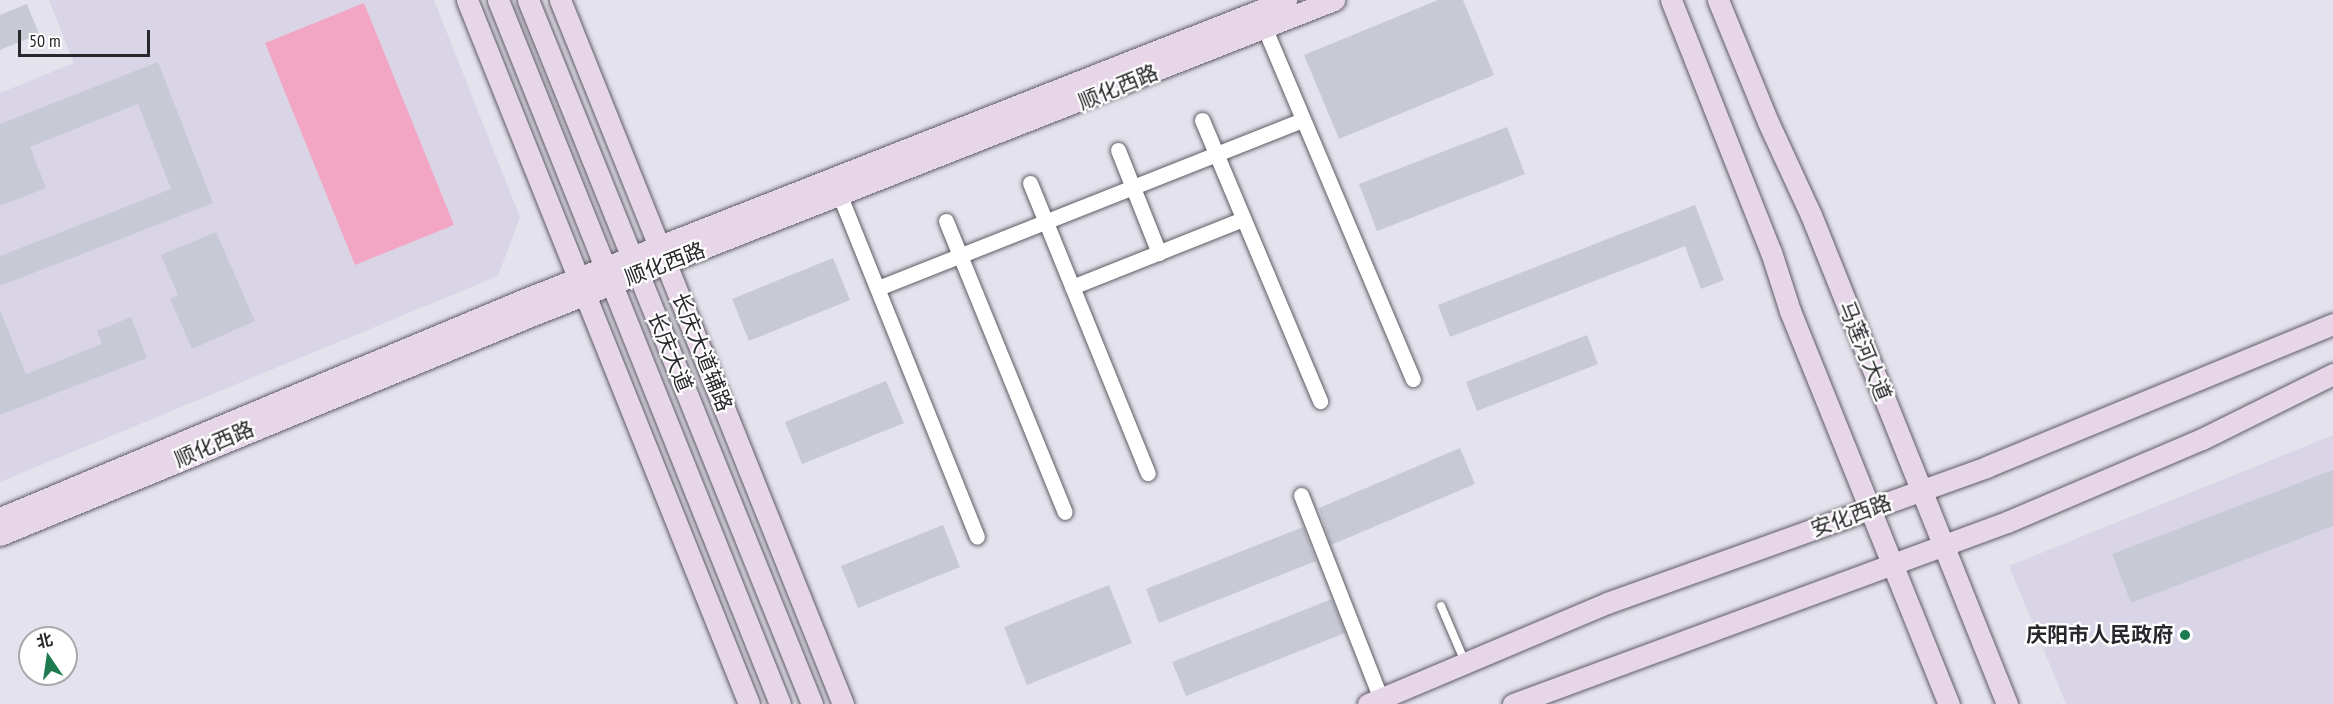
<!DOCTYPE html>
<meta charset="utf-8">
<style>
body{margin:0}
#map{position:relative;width:2333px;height:704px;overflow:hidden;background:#e4e2ec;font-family:"PT Sans Narrow","Noto Sans SC",sans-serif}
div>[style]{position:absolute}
.built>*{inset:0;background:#d9d5e6}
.green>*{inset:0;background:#f2a6c4}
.building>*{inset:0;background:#c7cad4}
.roads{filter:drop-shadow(0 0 2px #5e5c65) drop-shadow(0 0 2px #5e5c65)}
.lane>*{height:8px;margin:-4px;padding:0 4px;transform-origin:4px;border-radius:4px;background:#fff}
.street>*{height:15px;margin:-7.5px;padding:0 7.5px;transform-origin:7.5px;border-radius:7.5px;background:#fff}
.secondary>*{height:21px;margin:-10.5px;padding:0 10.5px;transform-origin:10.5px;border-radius:10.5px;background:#e7d5e8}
.dots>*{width:16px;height:16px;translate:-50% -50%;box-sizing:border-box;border:3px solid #fff;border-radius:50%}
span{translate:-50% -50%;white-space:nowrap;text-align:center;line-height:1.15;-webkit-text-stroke:4.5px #fff;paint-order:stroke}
.street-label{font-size:21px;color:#28272b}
.poi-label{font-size:21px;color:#28272b;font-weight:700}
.right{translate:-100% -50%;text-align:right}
.north{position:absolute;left:18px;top:626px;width:60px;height:60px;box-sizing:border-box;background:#fff;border:2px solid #a9a9aa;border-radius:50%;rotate:347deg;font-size:16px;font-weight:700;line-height:24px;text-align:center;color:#28272b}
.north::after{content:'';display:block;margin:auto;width:21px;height:27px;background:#1e7b51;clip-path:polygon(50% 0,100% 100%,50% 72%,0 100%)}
.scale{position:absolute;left:18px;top:30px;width:132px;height:27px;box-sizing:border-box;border:3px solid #28272b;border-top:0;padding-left:8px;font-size:18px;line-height:21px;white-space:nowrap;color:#28272b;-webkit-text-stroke:4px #fff;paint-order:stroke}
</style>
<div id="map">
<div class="built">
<div style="clip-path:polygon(49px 0,434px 0,520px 217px,498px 276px,0 482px,0 93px,74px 63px)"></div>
<div style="clip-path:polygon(2333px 435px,2333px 704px,2066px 704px,2009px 566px)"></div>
</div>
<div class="green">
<div style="clip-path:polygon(364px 3px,454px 225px,355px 265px,265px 43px)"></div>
</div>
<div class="building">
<div style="clip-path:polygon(1438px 0,1463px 0,1494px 75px,1339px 139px,1304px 55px)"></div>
<div style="clip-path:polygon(27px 4px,39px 34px,0 50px,0 15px)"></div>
<div style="clip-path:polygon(158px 62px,213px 203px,0 286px,0 256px,171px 189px,138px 104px,30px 147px,46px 188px,0 206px,0 124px)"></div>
<div style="clip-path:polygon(1507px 127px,1525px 174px,1377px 231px,1359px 184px)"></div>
<div style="clip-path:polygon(1695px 205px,1724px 280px,1701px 289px,1685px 246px,1450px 337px,1438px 305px)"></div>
<div style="clip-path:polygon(216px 232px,255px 321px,192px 349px,170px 299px,178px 295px,161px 255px)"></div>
<div style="clip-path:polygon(833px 258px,850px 300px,749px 341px,732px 299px)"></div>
<div style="clip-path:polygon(0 310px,26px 374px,102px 344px,97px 331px,131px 317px,147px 358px,0 415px)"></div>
<div style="clip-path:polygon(1587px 335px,1598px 364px,1477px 411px,1466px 382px)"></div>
<div style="clip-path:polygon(886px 381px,904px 423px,802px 464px,785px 422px)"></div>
<div style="clip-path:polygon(1460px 448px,1475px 484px,1331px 545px,1319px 508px)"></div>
<div style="clip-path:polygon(2333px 470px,2333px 526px,2131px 603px,2112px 554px)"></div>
<div style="clip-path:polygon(943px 525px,960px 567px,858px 608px,841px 566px)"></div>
<div style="clip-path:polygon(1303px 527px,1316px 561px,1159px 623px,1146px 589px)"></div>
<div style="clip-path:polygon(1109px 585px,1132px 643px,1027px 685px,1004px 627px)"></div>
<div style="clip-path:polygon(1332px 599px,1345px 633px,1186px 696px,1172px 662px)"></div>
</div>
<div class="roads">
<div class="lane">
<div style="left:1441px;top:606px;width:61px;rotate:66.8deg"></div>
</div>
<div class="street">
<div style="left:1265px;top:29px;width:380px;rotate:67.1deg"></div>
<div style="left:1202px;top:120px;width:305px;rotate:67.2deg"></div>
<div style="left:1118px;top:150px;width:111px;rotate:68.3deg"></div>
<div style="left:1030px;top:183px;width:313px;rotate:67.9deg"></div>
<div style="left:840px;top:196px;width:367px;rotate:68.1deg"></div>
<div style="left:946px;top:221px;width:314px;rotate:67.8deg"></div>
<div style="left:1072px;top:287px;width:184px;rotate:-21.7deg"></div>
<div style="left:878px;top:288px;width:457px;rotate:-21.6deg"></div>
<div style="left:1301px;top:495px;width:219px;rotate:68.6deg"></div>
</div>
<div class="secondary">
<div style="left:467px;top:0;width:758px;rotate:68.17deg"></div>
<div style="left:498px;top:0;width:758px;rotate:68.17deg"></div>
<div style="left:528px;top:0;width:759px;rotate:68.03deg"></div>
<div style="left:560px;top:0;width:759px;rotate:68.1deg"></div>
<div style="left:1671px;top:0;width:271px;rotate:68.4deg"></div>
<div style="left:1771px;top:252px;width:62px;rotate:72.1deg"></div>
<div style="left:1790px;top:311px;width:424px;rotate:68deg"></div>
<div style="left:1718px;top:0;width:132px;rotate:67.7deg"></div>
<div style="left:1768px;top:122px;width:102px;rotate:65.2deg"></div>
<div style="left:1811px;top:215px;width:527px;rotate:68.16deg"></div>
<div style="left:0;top:518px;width:569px;rotate:-22.64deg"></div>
<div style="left:525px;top:299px;width:818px;rotate:-21.45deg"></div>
<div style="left:0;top:535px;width:577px;rotate:-22.43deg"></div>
<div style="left:533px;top:315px;width:861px;rotate:-21.47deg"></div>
<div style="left:1368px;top:704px;width:259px;rotate:-22.9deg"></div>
<div style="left:1607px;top:603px;width:403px;rotate:-19.7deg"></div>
<div style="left:1986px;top:467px;width:375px;rotate:-22.4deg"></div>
<div style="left:1513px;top:704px;width:526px;rotate:-20.22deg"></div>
<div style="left:2007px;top:522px;width:212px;rotate:-23.1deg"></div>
<div style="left:2202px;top:439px;width:146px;rotate:-26.4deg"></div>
</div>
</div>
<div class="dots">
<div style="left:2185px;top:635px;background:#1e7b51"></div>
</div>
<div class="street-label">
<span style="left:1118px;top:87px;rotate:-22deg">顺化西路</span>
<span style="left:665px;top:264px;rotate:-21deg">顺化西路</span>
<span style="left:1865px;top:351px;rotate:68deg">马莲河大道</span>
<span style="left:670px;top:352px;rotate:68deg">长庆大道</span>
<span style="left:702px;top:352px;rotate:68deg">长庆大道辅路</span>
<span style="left:214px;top:444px;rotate:-23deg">顺化西路</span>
<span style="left:1851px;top:516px;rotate:-20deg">安化西路</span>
</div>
<div class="poi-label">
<span class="right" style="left:2173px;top:635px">庆阳市人民政府</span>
</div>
<div class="north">北</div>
<div class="scale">50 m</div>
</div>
